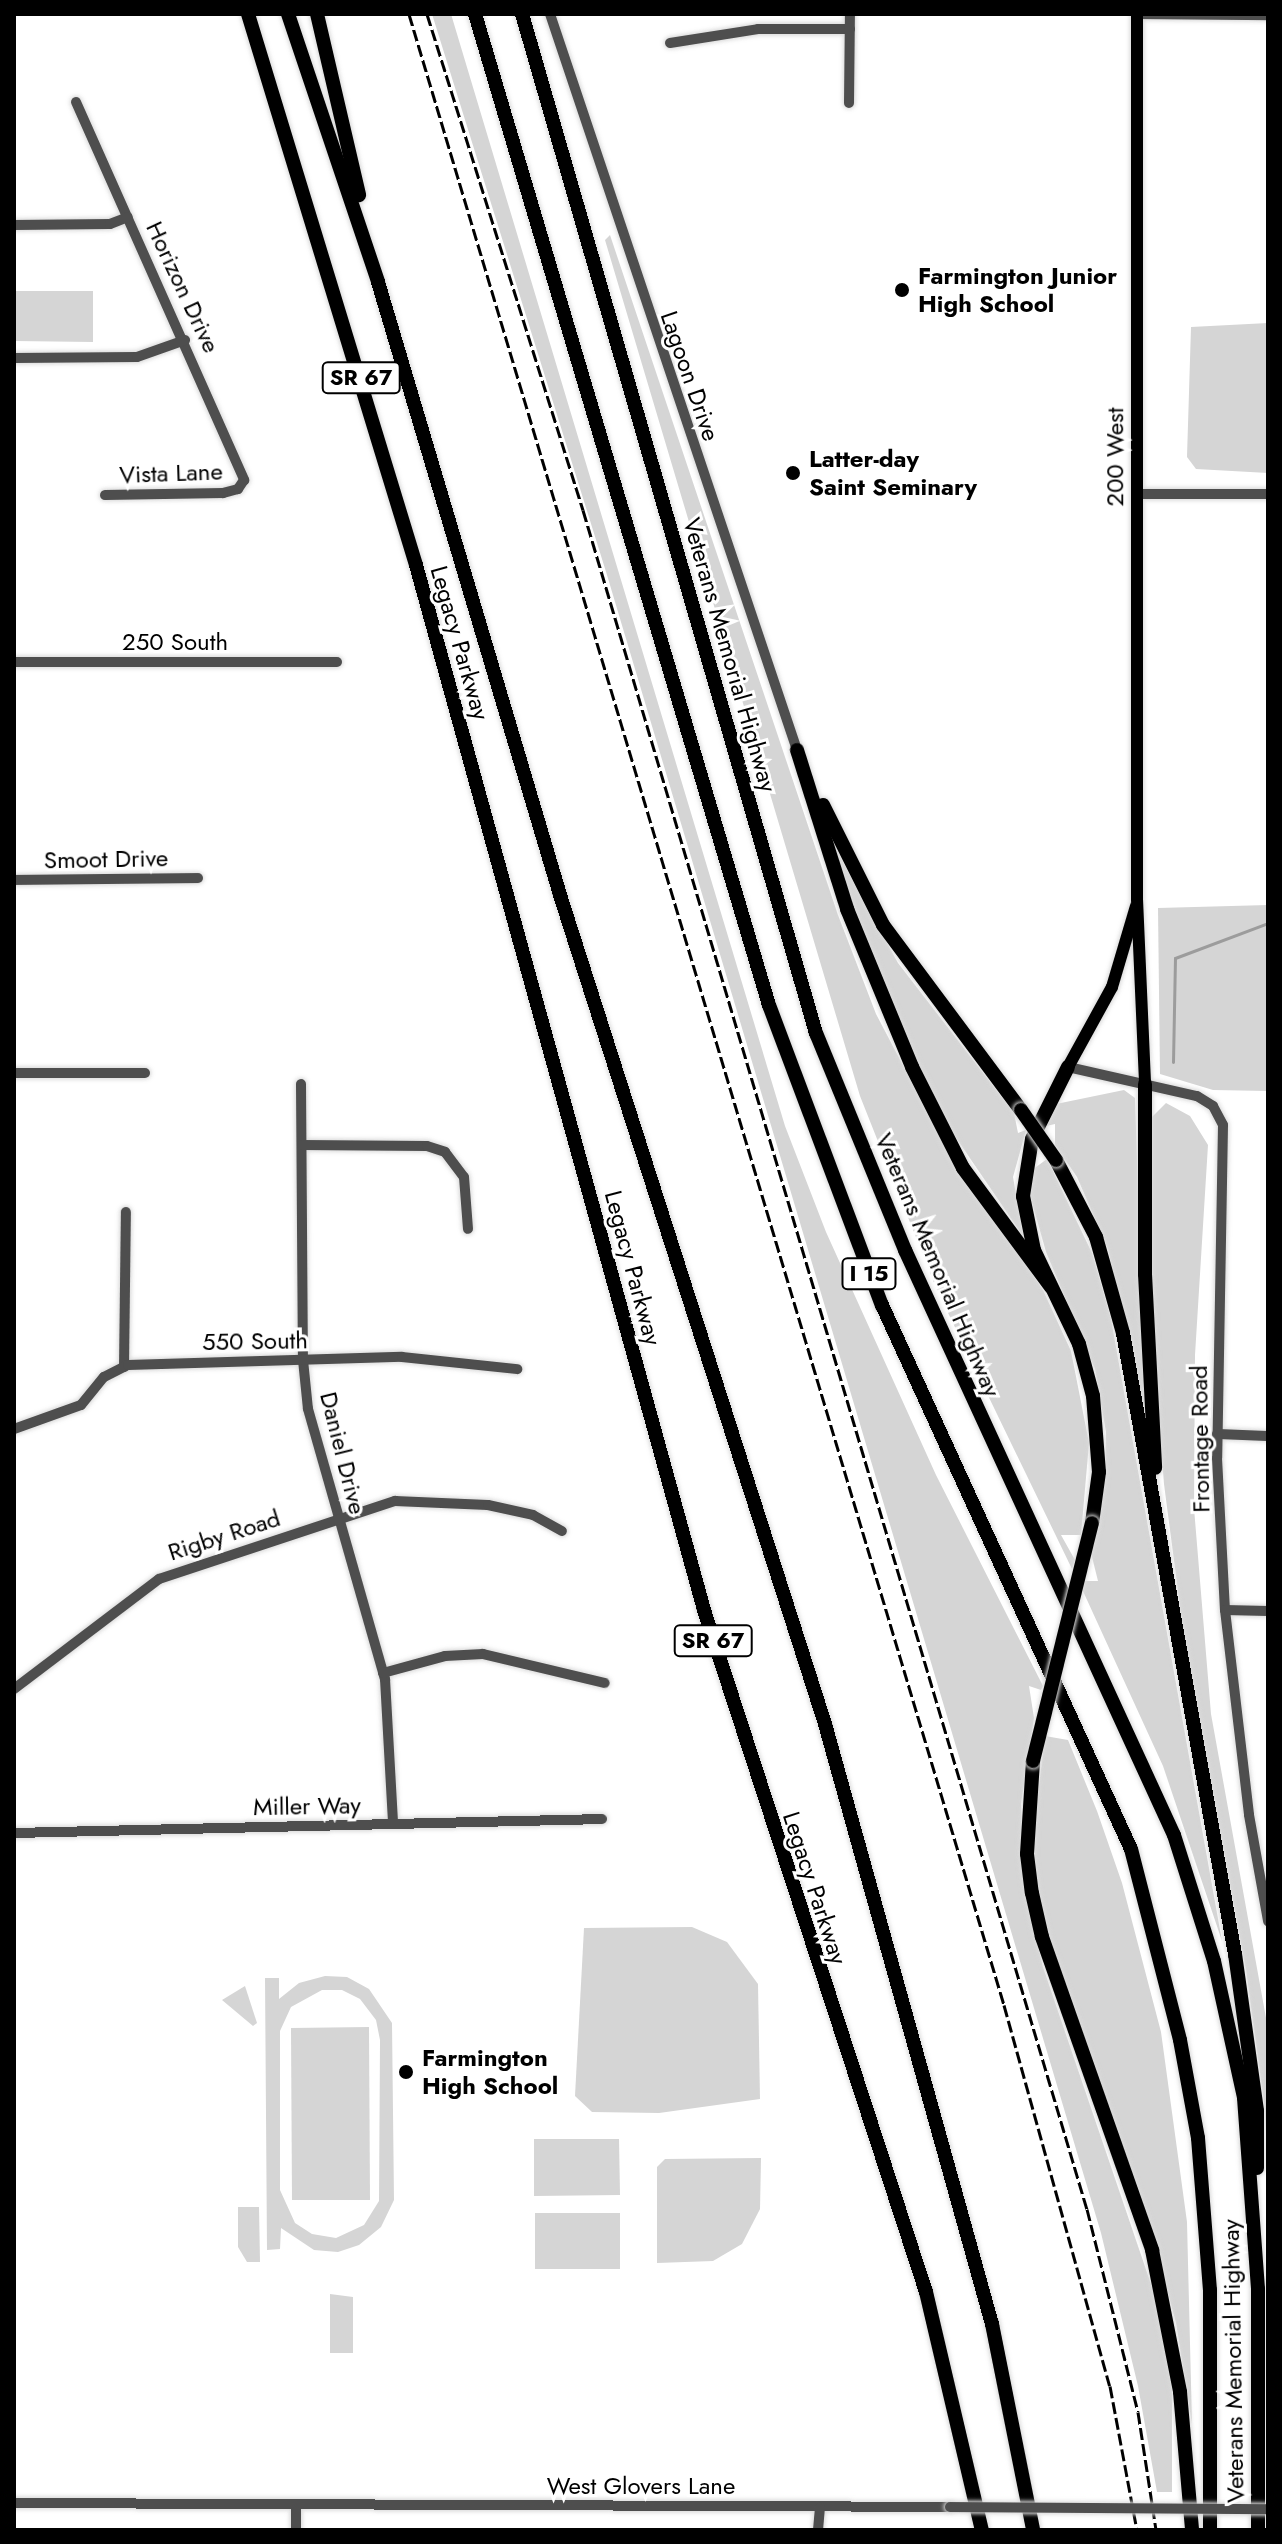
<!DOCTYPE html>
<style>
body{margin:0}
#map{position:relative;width:1282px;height:2544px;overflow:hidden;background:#fff;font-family:Jost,sans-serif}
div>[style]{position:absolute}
.green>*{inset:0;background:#d5d5d5}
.stream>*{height:3px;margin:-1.5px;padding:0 1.5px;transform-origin:1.5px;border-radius:1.5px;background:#9c9c9c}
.roads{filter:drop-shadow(0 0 2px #dbdbdb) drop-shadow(0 0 2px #dbdbdb)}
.minor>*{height:10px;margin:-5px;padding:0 5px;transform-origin:5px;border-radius:5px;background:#4e4e4e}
.major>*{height:12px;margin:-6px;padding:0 6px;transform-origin:6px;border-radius:6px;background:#000}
.highway>*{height:14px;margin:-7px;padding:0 7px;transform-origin:7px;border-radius:7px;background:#000}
.rail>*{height:3px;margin-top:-1.5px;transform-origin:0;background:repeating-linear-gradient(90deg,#000 0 12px,transparent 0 16px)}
.bridges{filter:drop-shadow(0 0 2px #dbdbdb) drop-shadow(0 0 2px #dbdbdb)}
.minor-bridge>*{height:10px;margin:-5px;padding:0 5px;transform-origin:5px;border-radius:5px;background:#4e4e4e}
.highway-bridge>*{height:14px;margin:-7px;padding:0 7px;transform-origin:7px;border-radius:7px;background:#000}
.dots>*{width:22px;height:22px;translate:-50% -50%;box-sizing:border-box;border:4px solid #fff;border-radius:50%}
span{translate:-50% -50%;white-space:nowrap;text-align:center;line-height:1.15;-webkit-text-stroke:6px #fff;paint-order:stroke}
.shield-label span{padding:2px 6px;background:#fff;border:2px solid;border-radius:6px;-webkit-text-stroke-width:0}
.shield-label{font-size:22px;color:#000;font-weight:700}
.poi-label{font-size:24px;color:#000;font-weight:700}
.left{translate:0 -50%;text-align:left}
.street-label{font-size:24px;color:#000}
.frame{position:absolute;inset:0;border:16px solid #000;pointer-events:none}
</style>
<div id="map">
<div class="green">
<div style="clip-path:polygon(432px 14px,451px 14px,785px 1126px,826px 1232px,936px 1475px,1043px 1686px,1041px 1690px,1029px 1686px,1034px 1718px,1021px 1804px,1024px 1889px,1043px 1967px,1154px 2293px,1172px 2388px,1172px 2492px,1157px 2492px,1138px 2386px,1101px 2233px,607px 575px)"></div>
<div style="clip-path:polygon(610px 235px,838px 915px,876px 1014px,946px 1147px,1043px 1290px,1071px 1351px,1089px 1443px,1081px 1535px,1061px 1535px,1075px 1560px,1072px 1569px,936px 1288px,860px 1096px,605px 240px)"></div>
<div style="clip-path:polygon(14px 291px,93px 291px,93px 342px,14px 341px)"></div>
<div style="clip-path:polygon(1268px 323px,1268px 473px,1196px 469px,1187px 457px,1191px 327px)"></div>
<div style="clip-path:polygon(829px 837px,898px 963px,1014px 1113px,1018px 1133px,1026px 1130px,1013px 1177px,1023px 1236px,948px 1126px,914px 1064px,879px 981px)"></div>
<div style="clip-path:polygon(1268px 905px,1268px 1091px,1213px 1090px,1160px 1074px,1158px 908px)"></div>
<div style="clip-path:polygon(1124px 1090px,1135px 1098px,1145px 1414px,1108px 1249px,1077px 1177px,1055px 1145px,1055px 1124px,1046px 1126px,1056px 1104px)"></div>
<div style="clip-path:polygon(1166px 1103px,1190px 1116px,1208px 1145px,1195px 1355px,1194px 1508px,1211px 1714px,1268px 2029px,1268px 2186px,1265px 2109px,1246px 1970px,1184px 1637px,1164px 1484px,1152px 1329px,1150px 1119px)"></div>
<div style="clip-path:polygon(1047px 1159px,1092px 1253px,1111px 1319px,1222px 1941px,1163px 1766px,1082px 1589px,1084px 1581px,1098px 1581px,1091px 1553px,1105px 1481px,1106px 1432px,1095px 1369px,1046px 1252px,1028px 1188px,1028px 1173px)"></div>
<div style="clip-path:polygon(1045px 1736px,1068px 1740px,1097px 1811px,1122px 1883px,1161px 2032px,1187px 2222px,1192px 2424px,1176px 2323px,1148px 2216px,1053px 1956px,1038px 1896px,1033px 1836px)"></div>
<div style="clip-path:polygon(692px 1927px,727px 1942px,758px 1984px,760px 2099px,659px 2113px,592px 2112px,575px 2096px,584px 1928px)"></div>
<div style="clip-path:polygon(evenodd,325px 1976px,347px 1977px,369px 1989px,392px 2023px,394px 2200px,381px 2227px,359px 2245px,338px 2252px,314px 2250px,281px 2228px,280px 2249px,267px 2250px,265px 1978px,279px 1978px,279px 1999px,299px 1983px,325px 1976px,322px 1990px,342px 1990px,360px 1999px,376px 2020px,380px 2040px,379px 2201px,364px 2225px,336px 2238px,312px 2234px,295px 2223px,280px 2190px,280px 2031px,291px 2007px,322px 1990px)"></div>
<div style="clip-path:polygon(245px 1986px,257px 2023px,253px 2026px,222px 2000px)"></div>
<div style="clip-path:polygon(369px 2027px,370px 2200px,292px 2200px,291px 2028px)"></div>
<div style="clip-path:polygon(534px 2139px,619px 2139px,620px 2195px,534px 2196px)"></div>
<div style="clip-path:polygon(761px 2158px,760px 2209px,742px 2244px,713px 2261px,657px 2263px,657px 2167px,665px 2159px)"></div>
<div style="clip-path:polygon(238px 2207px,259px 2207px,260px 2262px,247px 2262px,238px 2247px)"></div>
<div style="clip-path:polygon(535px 2213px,620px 2213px,620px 2269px,535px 2269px)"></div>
<div style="clip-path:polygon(330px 2294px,353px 2297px,353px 2353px,330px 2353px)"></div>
</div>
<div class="stream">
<div style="left:1173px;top:1062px;width:104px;rotate:-88.9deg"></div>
<div style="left:1175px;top:958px;width:99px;rotate:-20.6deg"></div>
</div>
<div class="roads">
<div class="minor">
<div style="left:550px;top:14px;width:776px;rotate:71.45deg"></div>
<div style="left:1141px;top:14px;width:127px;rotate:0.5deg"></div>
<div style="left:670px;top:43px;width:89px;rotate:-9deg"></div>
<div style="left:758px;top:29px;width:92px"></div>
<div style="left:76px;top:102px;width:414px;rotate:66deg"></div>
<div style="left:244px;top:480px;width:11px;rotate:124deg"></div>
<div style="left:238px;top:489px;width:16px;rotate:165deg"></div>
<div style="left:223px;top:493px;width:118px;rotate:179deg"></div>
<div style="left:849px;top:103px;width:89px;rotate:-89.4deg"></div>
<div style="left:14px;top:225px;width:96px;rotate:-0.6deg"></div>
<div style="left:110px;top:224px;width:19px;rotate:-21deg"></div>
<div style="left:14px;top:358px;width:123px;rotate:-0.5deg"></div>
<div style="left:137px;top:357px;width:51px;rotate:-19.5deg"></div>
<div style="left:1137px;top:494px;width:131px"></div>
<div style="left:14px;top:662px;width:323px"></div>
<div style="left:14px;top:880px;width:184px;rotate:-0.6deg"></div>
<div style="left:1068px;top:1067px;width:132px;rotate:12.7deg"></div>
<div style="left:1197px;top:1096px;width:19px;rotate:32deg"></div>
<div style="left:1213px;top:1106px;width:21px;rotate:62deg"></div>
<div style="left:1223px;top:1125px;width:333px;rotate:91deg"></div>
<div style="left:1217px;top:1458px;width:152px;rotate:87deg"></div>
<div style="left:1225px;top:1610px;width:206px;rotate:83.3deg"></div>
<div style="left:1249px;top:1815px;width:108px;rotate:79.8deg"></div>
<div style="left:14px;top:1073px;width:131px"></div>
<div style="left:301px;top:1084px;width:276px;rotate:89.6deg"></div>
<div style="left:303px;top:1360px;width:49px;rotate:84.2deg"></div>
<div style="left:308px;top:1409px;width:281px;rotate:74.1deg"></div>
<div style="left:385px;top:1679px;width:145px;rotate:86.8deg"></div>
<div style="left:302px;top:1145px;width:125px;rotate:0.5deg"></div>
<div style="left:427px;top:1146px;width:19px;rotate:18deg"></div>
<div style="left:445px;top:1152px;width:31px;rotate:53deg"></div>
<div style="left:464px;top:1177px;width:52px;rotate:85.6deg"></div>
<div style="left:124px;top:1367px;width:155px;rotate:-89.3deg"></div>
<div style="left:14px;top:1429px;width:71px;rotate:-19.7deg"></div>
<div style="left:81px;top:1405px;width:36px;rotate:-51deg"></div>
<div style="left:104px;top:1377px;width:27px;rotate:-27deg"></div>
<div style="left:128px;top:1365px;width:274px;rotate:-1.7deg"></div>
<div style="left:402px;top:1357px;width:116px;rotate:6deg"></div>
<div style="left:1217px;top:1434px;width:51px;rotate:2.2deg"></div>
<div style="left:1225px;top:1610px;width:43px;rotate:1.3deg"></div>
<div style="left:383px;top:1673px;width:64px;rotate:-15.3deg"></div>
<div style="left:445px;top:1656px;width:38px;rotate:-3deg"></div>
<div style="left:483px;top:1654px;width:125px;rotate:13.4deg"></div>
<div style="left:14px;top:1689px;width:182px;rotate:-37.2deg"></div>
<div style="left:159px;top:1579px;width:249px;rotate:-18.3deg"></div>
<div style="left:395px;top:1501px;width:93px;rotate:2.5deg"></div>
<div style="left:488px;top:1505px;width:46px;rotate:12.5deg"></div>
<div style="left:533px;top:1515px;width:33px;rotate:29deg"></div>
<div style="left:14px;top:1833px;width:588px;rotate:-1.36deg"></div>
<div style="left:14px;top:2503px;width:936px;rotate:0.24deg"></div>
<div style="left:296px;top:2530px;width:25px;rotate:-90deg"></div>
<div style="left:818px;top:2530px;width:23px;rotate:-85deg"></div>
</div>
<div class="major">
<div style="left:1137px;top:14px;width:885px;rotate:90deg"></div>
<div style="left:1137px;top:899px;width:185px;rotate:87.5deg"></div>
<div style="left:1068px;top:1067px;width:91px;rotate:-61.2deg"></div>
<div style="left:1112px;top:987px;width:84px;rotate:-73.5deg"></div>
</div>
<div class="highway">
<div style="left:248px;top:14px;width:576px;rotate:73.04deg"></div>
<div style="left:416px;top:565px;width:1084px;rotate:74.59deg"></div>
<div style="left:704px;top:1610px;width:717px;rotate:71.97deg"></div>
<div style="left:926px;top:2292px;width:244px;rotate:76.8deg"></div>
<div style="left:288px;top:14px;width:283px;rotate:71.4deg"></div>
<div style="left:378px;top:282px;width:639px;rotate:73.46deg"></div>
<div style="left:560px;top:895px;width:870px;rotate:72.27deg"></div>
<div style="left:825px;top:1724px;width:623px;rotate:74.45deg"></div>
<div style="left:992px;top:2324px;width:210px;rotate:78.7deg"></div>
<div style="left:317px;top:14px;width:186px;rotate:76.9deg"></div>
<div style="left:475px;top:14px;width:1034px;rotate:73.48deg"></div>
<div style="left:769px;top:1005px;width:321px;rotate:69.4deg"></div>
<div style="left:882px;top:1305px;width:598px;rotate:65.41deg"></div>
<div style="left:1131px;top:1849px;width:197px;rotate:75.6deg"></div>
<div style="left:1180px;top:2040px;width:100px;rotate:79.6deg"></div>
<div style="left:1198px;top:2138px;width:152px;rotate:85.5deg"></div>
<div style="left:1210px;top:2290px;width:240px;rotate:90deg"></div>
<div style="left:522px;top:14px;width:1061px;rotate:73.91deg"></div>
<div style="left:816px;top:1033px;width:235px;rotate:67.7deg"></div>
<div style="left:905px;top:1250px;width:644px;rotate:65.31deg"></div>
<div style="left:1174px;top:1835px;width:132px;rotate:72.4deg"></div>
<div style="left:1214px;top:1961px;width:140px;rotate:77.6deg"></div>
<div style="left:1244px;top:2098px;width:192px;rotate:85.8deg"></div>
<div style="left:1258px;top:2289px;width:241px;rotate:90deg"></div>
<div style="left:797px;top:750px;width:167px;rotate:72.5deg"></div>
<div style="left:847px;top:909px;width:171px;rotate:67.6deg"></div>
<div style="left:912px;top:1067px;width:113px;rotate:63.2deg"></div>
<div style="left:963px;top:1168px;width:148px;rotate:53.5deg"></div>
<div style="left:823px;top:805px;width:134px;rotate:63.4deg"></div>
<div style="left:883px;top:925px;width:231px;rotate:53.3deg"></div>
<div style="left:1068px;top:1067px;width:80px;rotate:116.6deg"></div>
<div style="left:1032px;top:1139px;width:58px;rotate:99deg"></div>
<div style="left:1023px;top:1196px;width:55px;rotate:78.5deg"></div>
<div style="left:1034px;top:1250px;width:104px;rotate:64.4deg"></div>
<div style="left:1079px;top:1344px;width:54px;rotate:74.9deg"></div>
<div style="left:1093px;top:1396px;width:76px;rotate:85.5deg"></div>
<div style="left:1099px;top:1472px;width:51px;rotate:97.8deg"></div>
<div style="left:1145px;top:1084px;width:190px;rotate:90deg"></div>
<div style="left:1145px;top:1274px;width:194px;rotate:87deg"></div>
<div style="left:1056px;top:1160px;width:87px;rotate:62.5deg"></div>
<div style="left:1096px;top:1237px;width:100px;rotate:74.3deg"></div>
<div style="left:1123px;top:1333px;width:631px;rotate:79.78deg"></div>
<div style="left:1235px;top:1954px;width:159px;rotate:82deg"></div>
<div style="left:1257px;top:2111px;width:57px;rotate:90deg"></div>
<div style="left:1033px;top:1761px;width:93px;rotate:93.7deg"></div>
<div style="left:1027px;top:1854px;width:39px;rotate:83deg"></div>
<div style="left:1032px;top:1893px;width:45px;rotate:77.2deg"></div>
<div style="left:1042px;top:1937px;width:332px;rotate:70.6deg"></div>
<div style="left:1152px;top:2250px;width:145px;rotate:78.8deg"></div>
<div style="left:1180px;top:2392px;width:139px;rotate:85deg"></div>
</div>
</div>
<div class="rail">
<div style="left:409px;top:14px;width:2078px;rotate:73.36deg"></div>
<div style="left:1004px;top:2005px;width:395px;rotate:74.5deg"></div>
<div style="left:1110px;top:2386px;width:147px;rotate:79.4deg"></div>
<div style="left:427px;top:14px;width:520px;rotate:72.54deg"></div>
<div style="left:583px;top:510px;width:1772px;rotate:73.48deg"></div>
<div style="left:1087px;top:2209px;width:209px;rotate:75.9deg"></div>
<div style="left:1138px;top:2412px;width:119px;rotate:81.3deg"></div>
</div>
<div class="bridges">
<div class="minor-bridge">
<div style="left:950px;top:2507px;width:318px;rotate:0.4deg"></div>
</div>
<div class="highway-bridge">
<div style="left:1021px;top:1110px;width:61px;rotate:55deg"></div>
<div style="left:1033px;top:1761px;width:245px;rotate:-76.1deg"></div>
</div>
</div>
<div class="dots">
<div style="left:902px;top:290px;background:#000"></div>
<div style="left:793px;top:473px;background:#000"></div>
<div style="left:406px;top:2072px;background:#000"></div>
</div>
<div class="shield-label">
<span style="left:361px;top:378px">SR 67</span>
<span style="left:869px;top:1274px">I 15</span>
<span style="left:713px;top:1641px">SR 67</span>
</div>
<div class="poi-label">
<span class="left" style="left:918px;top:290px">Farmington Junior<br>High School</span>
<span class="left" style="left:809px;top:473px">Latter-day<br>Saint Seminary</span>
<span class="left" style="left:422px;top:2072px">Farmington<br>High School</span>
</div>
<div class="street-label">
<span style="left:183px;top:287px;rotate:65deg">Horizon Drive</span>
<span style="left:690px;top:376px;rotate:71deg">Lagoon Drive</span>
<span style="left:1115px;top:457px;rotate:-90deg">200 West</span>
<span style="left:171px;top:473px;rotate:-2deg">Vista Lane</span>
<span style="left:175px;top:642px">250 South</span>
<span style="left:460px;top:643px;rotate:74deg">Legacy Parkway</span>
<span style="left:730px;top:655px;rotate:74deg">Veterans Memorial Highway</span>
<span style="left:106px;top:859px;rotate:-1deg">Smoot Drive</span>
<span style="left:938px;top:1265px;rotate:67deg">Veterans Memorial Highway</span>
<span style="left:633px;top:1268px;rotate:75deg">Legacy Parkway</span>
<span style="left:255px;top:1341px;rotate:-1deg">550 South</span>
<span style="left:1200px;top:1439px;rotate:-91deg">Frontage Road</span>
<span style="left:343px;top:1453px;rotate:76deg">Daniel Drive</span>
<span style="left:224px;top:1535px;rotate:-18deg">Rigby Road</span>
<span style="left:307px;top:1806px;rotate:-1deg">Miller Way</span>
<span style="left:815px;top:1888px;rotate:72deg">Legacy Parkway</span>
<span style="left:1233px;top:2361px;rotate:-91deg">Veterans Memorial Highway</span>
<span style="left:641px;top:2486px">West Glovers Lane</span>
</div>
<div class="frame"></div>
</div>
